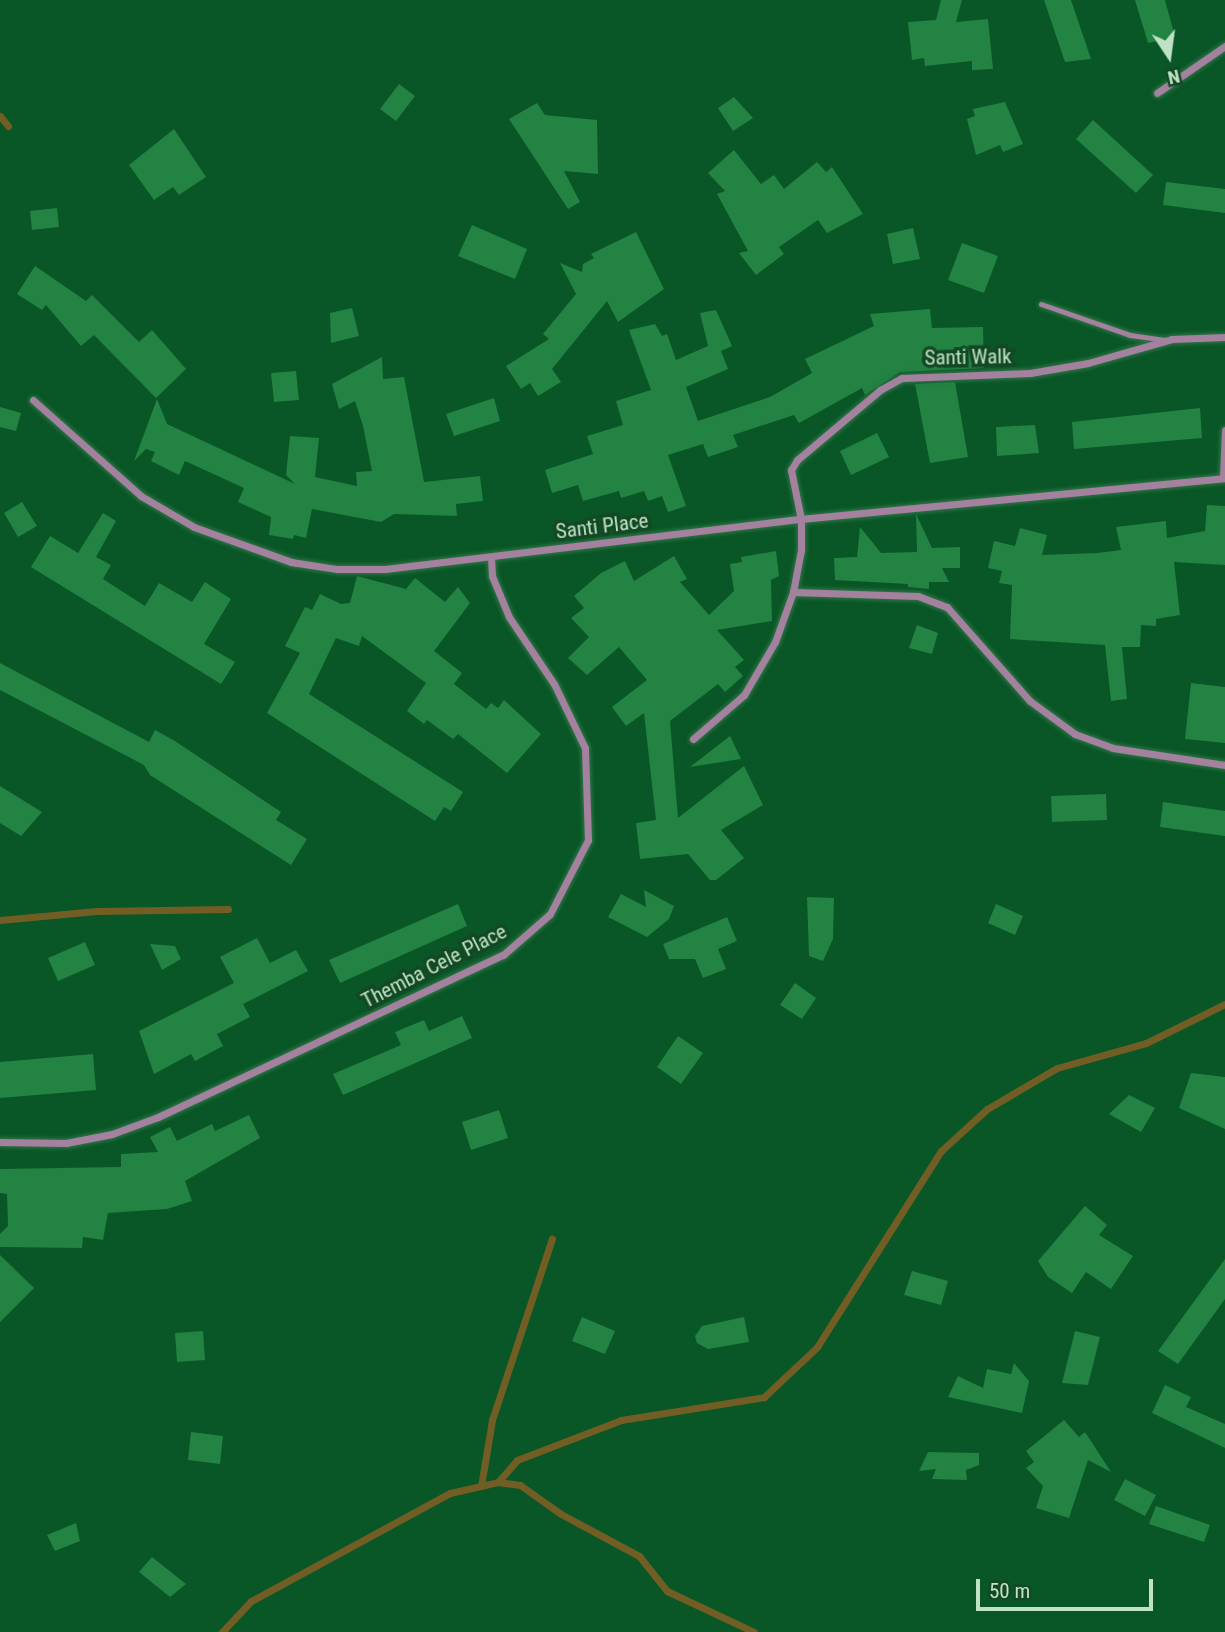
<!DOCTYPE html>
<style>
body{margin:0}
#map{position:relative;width:1225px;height:1632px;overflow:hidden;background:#095626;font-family:"Roboto Condensed",sans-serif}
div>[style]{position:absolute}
.stream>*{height:7px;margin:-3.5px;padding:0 3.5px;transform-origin:3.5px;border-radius:3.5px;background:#725e25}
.building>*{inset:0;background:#228342}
.roads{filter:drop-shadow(0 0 2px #317549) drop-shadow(0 0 2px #317549)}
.service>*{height:5px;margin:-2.5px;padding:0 2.5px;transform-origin:2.5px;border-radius:2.5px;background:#a3819f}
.minor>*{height:7px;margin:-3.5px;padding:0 3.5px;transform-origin:3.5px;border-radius:3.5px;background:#a3819f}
span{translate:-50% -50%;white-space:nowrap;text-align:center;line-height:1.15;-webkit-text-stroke:7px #134824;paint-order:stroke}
.street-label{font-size:21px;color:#bfe1c5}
.north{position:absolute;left:1134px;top:21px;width:70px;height:70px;-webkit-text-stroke:5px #134824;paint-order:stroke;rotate:167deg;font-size:19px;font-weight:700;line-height:28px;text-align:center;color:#bfe1c5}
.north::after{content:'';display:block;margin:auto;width:24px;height:32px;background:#bfe1c5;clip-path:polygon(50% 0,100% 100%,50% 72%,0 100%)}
.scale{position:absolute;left:976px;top:1579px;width:177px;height:32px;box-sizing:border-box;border:4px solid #bfe1c5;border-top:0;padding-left:9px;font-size:21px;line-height:24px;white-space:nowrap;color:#bfe1c5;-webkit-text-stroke:5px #134824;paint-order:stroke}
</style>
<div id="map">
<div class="stream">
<div style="left:0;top:116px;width:13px;rotate:51deg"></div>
<div style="left:0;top:920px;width:97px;rotate:-5.3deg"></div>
<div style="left:97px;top:911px;width:131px;rotate:-0.9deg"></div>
<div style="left:498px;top:1482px;width:29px;rotate:-49deg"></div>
<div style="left:517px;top:1460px;width:111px;rotate:-21deg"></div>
<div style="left:621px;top:1420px;width:145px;rotate:-9.1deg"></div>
<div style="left:764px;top:1397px;width:73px;rotate:-43.3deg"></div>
<div style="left:817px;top:1347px;width:232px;rotate:-57.7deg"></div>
<div style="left:941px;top:1151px;width:62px;rotate:-42.4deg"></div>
<div style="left:987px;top:1109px;width:81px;rotate:-30.4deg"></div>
<div style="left:1057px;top:1068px;width:92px;rotate:-15.7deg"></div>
<div style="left:1146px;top:1043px;width:88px;rotate:-26.3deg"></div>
<div style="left:481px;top:1486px;width:67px;rotate:-80.5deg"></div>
<div style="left:492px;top:1420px;width:191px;rotate:-71.7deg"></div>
<div style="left:222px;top:1632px;width:42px;rotate:-46.9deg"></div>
<div style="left:251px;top:1601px;width:226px;rotate:-28.5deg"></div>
<div style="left:450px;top:1493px;width:49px;rotate:-12.9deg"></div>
<div style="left:498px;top:1482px;width:22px;rotate:8deg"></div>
<div style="left:520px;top:1485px;width:50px;rotate:35.3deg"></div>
<div style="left:561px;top:1514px;width:89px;rotate:28.3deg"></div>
<div style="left:639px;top:1556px;width:45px;rotate:51.3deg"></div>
<div style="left:667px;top:1591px;width:96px;rotate:25.2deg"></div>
</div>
<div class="building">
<div style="clip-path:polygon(941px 0,962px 0,956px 22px,988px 19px,993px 69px,972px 70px,972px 61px,925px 66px,924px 58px,912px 60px,908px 22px,936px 20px)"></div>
<div style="clip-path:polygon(1044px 0,1071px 0,1091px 59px,1065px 62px)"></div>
<div style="clip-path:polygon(1135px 0,1165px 0,1175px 37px,1148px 43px)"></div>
<div style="clip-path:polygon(399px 84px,415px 96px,396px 121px,380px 109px)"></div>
<div style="clip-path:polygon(734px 97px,753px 118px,733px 131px,718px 108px)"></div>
<div style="clip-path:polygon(1005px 102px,1023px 144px,1003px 152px,1000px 145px,976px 155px,967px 119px,975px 116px,973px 109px)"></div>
<div style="clip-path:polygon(537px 103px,545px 115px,597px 120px,598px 174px,564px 171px,580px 202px,568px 209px,509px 119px)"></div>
<div style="clip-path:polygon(1093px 120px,1153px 175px,1136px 193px,1076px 139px)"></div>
<div style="clip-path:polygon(174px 129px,206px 177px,179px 195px,173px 187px,154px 200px,129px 165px)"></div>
<div style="clip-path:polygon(734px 150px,761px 184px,774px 175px,784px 189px,817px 162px,826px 172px,832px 167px,863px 214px,827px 233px,818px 220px,779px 247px,784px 254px,756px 275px,739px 253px,748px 251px,717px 194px,725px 191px,708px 173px)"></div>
<div style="clip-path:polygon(1166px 182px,1225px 189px,1225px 213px,1163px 205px)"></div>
<div style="clip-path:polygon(57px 208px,59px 227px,32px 230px,30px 211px)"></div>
<div style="clip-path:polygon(472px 225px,527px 249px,515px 279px,458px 256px)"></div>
<div style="clip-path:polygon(913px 228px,920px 259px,893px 264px,887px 234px)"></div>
<div style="clip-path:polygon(636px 232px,664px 289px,618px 322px,607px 301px,552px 369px,561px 382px,538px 396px,530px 383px,521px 389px,506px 366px,549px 339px,543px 334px,576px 294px,560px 263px,582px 272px,583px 264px,594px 258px,591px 254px)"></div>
<div style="clip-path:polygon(962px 243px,998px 256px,984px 293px,948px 280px)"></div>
<div style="clip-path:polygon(35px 266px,86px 301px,92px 295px,139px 342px,152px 330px,186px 369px,156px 398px,94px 335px,81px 346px,46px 305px,42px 310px,17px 294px)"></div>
<div style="clip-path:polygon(352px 308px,359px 336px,331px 343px,330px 313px)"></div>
<div style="clip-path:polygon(930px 309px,932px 328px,983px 327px,984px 368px,900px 372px,865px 395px,862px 388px,799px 423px,794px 415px,733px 435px,738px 447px,708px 457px,703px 444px,668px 455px,686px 506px,668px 512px,662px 496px,648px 501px,644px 491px,621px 498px,619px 491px,583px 501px,578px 485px,552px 493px,545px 470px,593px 454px,587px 436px,623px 425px,616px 401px,651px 390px,629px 330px,655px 324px,662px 336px,667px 334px,676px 360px,708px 346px,700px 313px,716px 310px,732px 346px,721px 351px,728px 369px,686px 387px,698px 421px,770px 397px,812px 373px,805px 359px,874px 326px,870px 314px)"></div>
<div style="clip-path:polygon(382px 357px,383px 379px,404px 377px,424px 482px,480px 476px,483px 501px,456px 504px,457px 516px,394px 514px,381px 522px,312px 509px,306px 538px,294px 535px,293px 539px,269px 535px,271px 517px,238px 502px,244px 488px,185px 461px,179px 475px,151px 461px,155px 452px,146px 449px,134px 461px,157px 399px,167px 424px,295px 484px,286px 475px,290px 436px,319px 438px,315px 477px,357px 486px,356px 472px,372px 471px,363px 426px,355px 401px,339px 409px,332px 384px)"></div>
<div style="clip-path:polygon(296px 371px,299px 400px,274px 402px,271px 373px)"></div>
<div style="clip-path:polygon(955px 382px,968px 457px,930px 463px,915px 384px)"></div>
<div style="clip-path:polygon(494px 398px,500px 421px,454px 436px,446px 414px)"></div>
<div style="clip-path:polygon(0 407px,21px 413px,16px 431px,0 427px)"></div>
<div style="clip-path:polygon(1200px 408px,1202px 438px,1074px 449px,1072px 422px)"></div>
<div style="clip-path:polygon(1035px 425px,1039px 453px,997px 456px,996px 427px)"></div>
<div style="clip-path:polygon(877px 433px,889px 457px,851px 475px,840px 451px)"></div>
<div style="clip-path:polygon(22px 502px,37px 526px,18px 537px,4px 513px)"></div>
<div style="clip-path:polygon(1207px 505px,1225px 506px,1225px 565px,1174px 562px,1180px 615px,1156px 619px,1156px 626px,1141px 625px,1140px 647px,1122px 647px,1127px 699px,1111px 701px,1105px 645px,1010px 639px,1012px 585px,999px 583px,1002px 571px,988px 568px,994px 541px,1015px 546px,1020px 528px,1047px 535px,1042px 555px,1098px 553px,1121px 550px,1116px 527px,1166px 521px,1167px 538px,1205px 531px)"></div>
<div style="clip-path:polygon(103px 513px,116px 521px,96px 557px,111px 565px,103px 579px,145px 606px,159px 583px,192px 602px,205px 582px,231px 599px,204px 644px,235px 662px,221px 684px,31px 567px,50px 536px,78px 553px)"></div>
<div style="clip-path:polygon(916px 514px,932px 548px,960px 547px,960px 568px,942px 568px,949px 582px,929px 582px,929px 589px,908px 587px,908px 584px,835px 580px,834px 558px,857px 557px,860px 527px,881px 553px,917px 552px)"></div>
<div style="clip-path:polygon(776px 551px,779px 576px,771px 580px,772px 621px,717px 630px,744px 660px,735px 667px,743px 676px,725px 692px,718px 684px,670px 721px,678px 818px,744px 766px,763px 805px,721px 830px,744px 858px,716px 880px,710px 880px,688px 854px,640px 859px,636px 823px,656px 820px,644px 713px,626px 726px,612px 707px,647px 680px,619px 647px,587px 675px,568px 658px,589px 637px,571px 618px,584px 608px,574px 596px,601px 573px,625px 561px,634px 581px,674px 556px,687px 579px,680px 582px,709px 615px,734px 591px,730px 564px,742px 562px,741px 557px)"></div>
<div style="clip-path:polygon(357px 576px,406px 589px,415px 578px,445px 602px,458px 587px,470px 603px,434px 651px,462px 673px,454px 684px,486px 709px,491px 703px,498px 708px,504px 700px,541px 734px,507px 773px,458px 734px,453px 739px,427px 720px,424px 724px,407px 711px,426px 683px,362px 636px,359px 646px,336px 638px,309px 694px,463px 792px,451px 811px,444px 807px,435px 821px,267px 713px,300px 653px,285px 646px,305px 607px,312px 610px,320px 594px,341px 604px,350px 603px)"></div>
<div style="clip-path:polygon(917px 625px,938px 633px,932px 654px,909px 648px)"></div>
<div style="clip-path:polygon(0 663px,149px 742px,155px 730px,175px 741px,281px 812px,276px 820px,307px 839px,291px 865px,150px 775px,144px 765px,0 690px)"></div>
<div style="clip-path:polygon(1191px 683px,1225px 687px,1225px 743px,1185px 739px)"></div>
<div style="clip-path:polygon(730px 736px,741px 759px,690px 767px)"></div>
<div style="clip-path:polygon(0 786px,42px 812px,21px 836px,0 823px)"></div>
<div style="clip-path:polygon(1106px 794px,1107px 820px,1052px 822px,1051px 796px)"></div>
<div style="clip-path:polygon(1163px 802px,1225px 811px,1225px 836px,1160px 827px)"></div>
<div style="clip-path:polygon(644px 890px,674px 906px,669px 919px,647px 937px,608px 917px,621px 894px,646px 907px)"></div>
<div style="clip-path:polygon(807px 897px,834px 898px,833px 939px,823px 961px,809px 956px)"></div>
<div style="clip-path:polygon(458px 904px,467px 926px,340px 983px,329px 960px)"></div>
<div style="clip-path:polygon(996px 904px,1023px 916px,1015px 935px,988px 923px)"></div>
<div style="clip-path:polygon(727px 917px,737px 941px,718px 949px,726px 969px,703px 978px,695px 959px,669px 959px,663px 944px)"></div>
<div style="clip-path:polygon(257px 938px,270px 963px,296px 950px,308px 971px,243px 1004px,250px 1017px,217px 1034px,223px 1046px,195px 1061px,191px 1054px,154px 1074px,139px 1031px,234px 983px,220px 957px)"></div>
<div style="clip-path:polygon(85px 942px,95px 965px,58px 981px,48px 958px)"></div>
<div style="clip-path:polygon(150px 944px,175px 946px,181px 959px,162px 970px)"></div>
<div style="clip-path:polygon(795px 983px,816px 998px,802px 1019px,780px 1005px)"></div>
<div style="clip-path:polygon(462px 1016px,472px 1038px,343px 1095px,333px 1074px,401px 1045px,395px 1032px,424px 1020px,429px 1031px)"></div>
<div style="clip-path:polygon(678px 1036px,703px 1053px,681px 1084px,657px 1067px)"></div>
<div style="clip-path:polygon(93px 1054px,96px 1090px,0 1098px,0 1062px)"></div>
<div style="clip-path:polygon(1191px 1073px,1225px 1077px,1225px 1129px,1179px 1108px)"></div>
<div style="clip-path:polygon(1129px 1095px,1155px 1108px,1141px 1132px,1109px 1114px)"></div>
<div style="clip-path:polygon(499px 1110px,508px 1138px,471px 1150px,462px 1122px)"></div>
<div style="clip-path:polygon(249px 1115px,260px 1138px,185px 1181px,192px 1201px,167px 1209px,108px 1213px,103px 1240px,83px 1237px,82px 1248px,0 1247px,0 1234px,8px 1226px,7px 1194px,0 1193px,0 1169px,121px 1167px,121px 1154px,158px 1152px,150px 1137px,170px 1127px,177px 1141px,212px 1124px,215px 1131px)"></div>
<div style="clip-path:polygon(1085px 1206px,1107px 1225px,1099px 1235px,1133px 1256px,1111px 1289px,1086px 1272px,1072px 1293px,1048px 1277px,1038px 1261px)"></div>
<div style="clip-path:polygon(0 1255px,34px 1288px,0 1322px)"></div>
<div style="clip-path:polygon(1225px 1259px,1225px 1299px,1178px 1364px,1158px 1351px)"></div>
<div style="clip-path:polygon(912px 1271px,948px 1281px,941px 1305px,904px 1295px)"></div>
<div style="clip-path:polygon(582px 1317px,615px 1331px,605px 1354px,572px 1341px)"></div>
<div style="clip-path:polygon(744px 1317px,749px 1342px,708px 1349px,697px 1343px,695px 1336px,702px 1326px)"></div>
<div style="clip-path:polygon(203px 1331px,205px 1360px,177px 1362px,175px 1333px)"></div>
<div style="clip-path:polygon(1075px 1331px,1100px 1337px,1088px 1385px,1062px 1383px)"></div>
<div style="clip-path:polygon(1014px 1363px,1029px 1381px,1022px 1413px,948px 1397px,958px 1376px,983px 1388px,987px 1369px,1011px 1374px)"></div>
<div style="clip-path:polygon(1165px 1385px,1191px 1397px,1186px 1407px,1225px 1424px,1225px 1448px,1152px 1413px)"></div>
<div style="clip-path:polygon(1064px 1420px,1079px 1437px,1085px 1432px,1111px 1472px,1088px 1460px,1069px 1518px,1036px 1508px,1043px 1486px,1026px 1468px,1034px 1462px,1026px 1451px)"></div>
<div style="clip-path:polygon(191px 1432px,223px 1436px,220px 1464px,188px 1460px)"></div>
<div style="clip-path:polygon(928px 1452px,979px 1453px,979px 1465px,966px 1470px,967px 1480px,932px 1479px,936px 1469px,919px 1471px)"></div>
<div style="clip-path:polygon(1125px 1479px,1156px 1495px,1145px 1516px,1114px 1500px)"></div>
<div style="clip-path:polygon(1156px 1506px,1210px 1525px,1204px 1542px,1149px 1524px)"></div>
<div style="clip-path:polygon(76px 1523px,80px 1541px,55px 1551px,47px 1535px)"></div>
<div style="clip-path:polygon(152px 1557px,186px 1584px,170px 1597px,139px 1572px)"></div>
</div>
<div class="roads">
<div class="service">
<div style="left:1041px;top:304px;width:94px;rotate:19.2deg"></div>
<div style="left:1130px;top:335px;width:35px;rotate:8deg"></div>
</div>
<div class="minor">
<div style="left:1157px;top:93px;width:83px;rotate:-34.7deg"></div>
<div style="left:33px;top:400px;width:144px;rotate:41.6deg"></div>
<div style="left:141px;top:496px;width:61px;rotate:30.3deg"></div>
<div style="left:194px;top:527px;width:103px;rotate:19.8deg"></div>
<div style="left:291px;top:562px;width:47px;rotate:8.7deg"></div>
<div style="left:337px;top:569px;width:48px"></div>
<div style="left:385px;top:569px;width:419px;rotate:-6.9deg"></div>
<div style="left:801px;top:519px;width:426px;rotate:-5.5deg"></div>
<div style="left:1223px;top:478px;width:48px;rotate:-87.6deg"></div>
<div style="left:793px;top:592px;width:125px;rotate:1.8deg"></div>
<div style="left:918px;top:596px;width:31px;rotate:21deg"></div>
<div style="left:947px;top:607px;width:125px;rotate:48.6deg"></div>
<div style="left:1030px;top:701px;width:56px;rotate:36.3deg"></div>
<div style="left:1075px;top:734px;width:40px;rotate:20.2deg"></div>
<div style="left:1113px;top:748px;width:113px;rotate:8.6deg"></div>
<div style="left:693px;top:739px;width:67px;rotate:-40.8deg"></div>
<div style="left:744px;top:695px;width:61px;rotate:-59.7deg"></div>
<div style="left:775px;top:642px;width:53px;rotate:-70.2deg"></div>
<div style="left:793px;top:592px;width:43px;rotate:-79.2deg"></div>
<div style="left:801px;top:550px;width:31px;rotate:-90deg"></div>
<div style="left:801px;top:519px;width:50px;rotate:-101.5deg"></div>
<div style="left:791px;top:470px;width:12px;rotate:-59deg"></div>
<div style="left:797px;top:460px;width:109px;rotate:-40.1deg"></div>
<div style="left:880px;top:390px;width:25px;rotate:-29deg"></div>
<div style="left:902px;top:378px;width:128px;rotate:-2.2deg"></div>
<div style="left:1030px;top:373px;width:59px;rotate:-9.8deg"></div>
<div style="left:1088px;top:363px;width:87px;rotate:-15.9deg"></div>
<div style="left:1172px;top:339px;width:53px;rotate:-2.2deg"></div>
<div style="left:0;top:1142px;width:66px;rotate:0.9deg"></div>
<div style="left:66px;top:1143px;width:47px;rotate:-11.1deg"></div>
<div style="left:112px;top:1134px;width:49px;rotate:-20.3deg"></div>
<div style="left:158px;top:1117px;width:381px;rotate:-25.2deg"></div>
<div style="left:503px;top:955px;width:62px;rotate:-41.1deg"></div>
<div style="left:550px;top:914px;width:83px;rotate:-62.8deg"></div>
<div style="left:588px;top:840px;width:92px;rotate:-91.9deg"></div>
<div style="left:585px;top:748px;width:71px;rotate:-115.8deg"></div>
<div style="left:554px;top:684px;width:81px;rotate:-123.9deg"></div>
<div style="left:509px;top:617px;width:44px;rotate:-112.5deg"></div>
<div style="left:492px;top:576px;width:18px;rotate:-93deg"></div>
</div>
</div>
<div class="street-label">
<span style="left:968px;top:357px;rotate:-1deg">Santi Walk</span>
<span style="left:602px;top:526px;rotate:-7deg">Santi Place</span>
<span style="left:434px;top:966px;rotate:-27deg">Themba Cele Place</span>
</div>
<div class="north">N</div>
<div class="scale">50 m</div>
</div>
